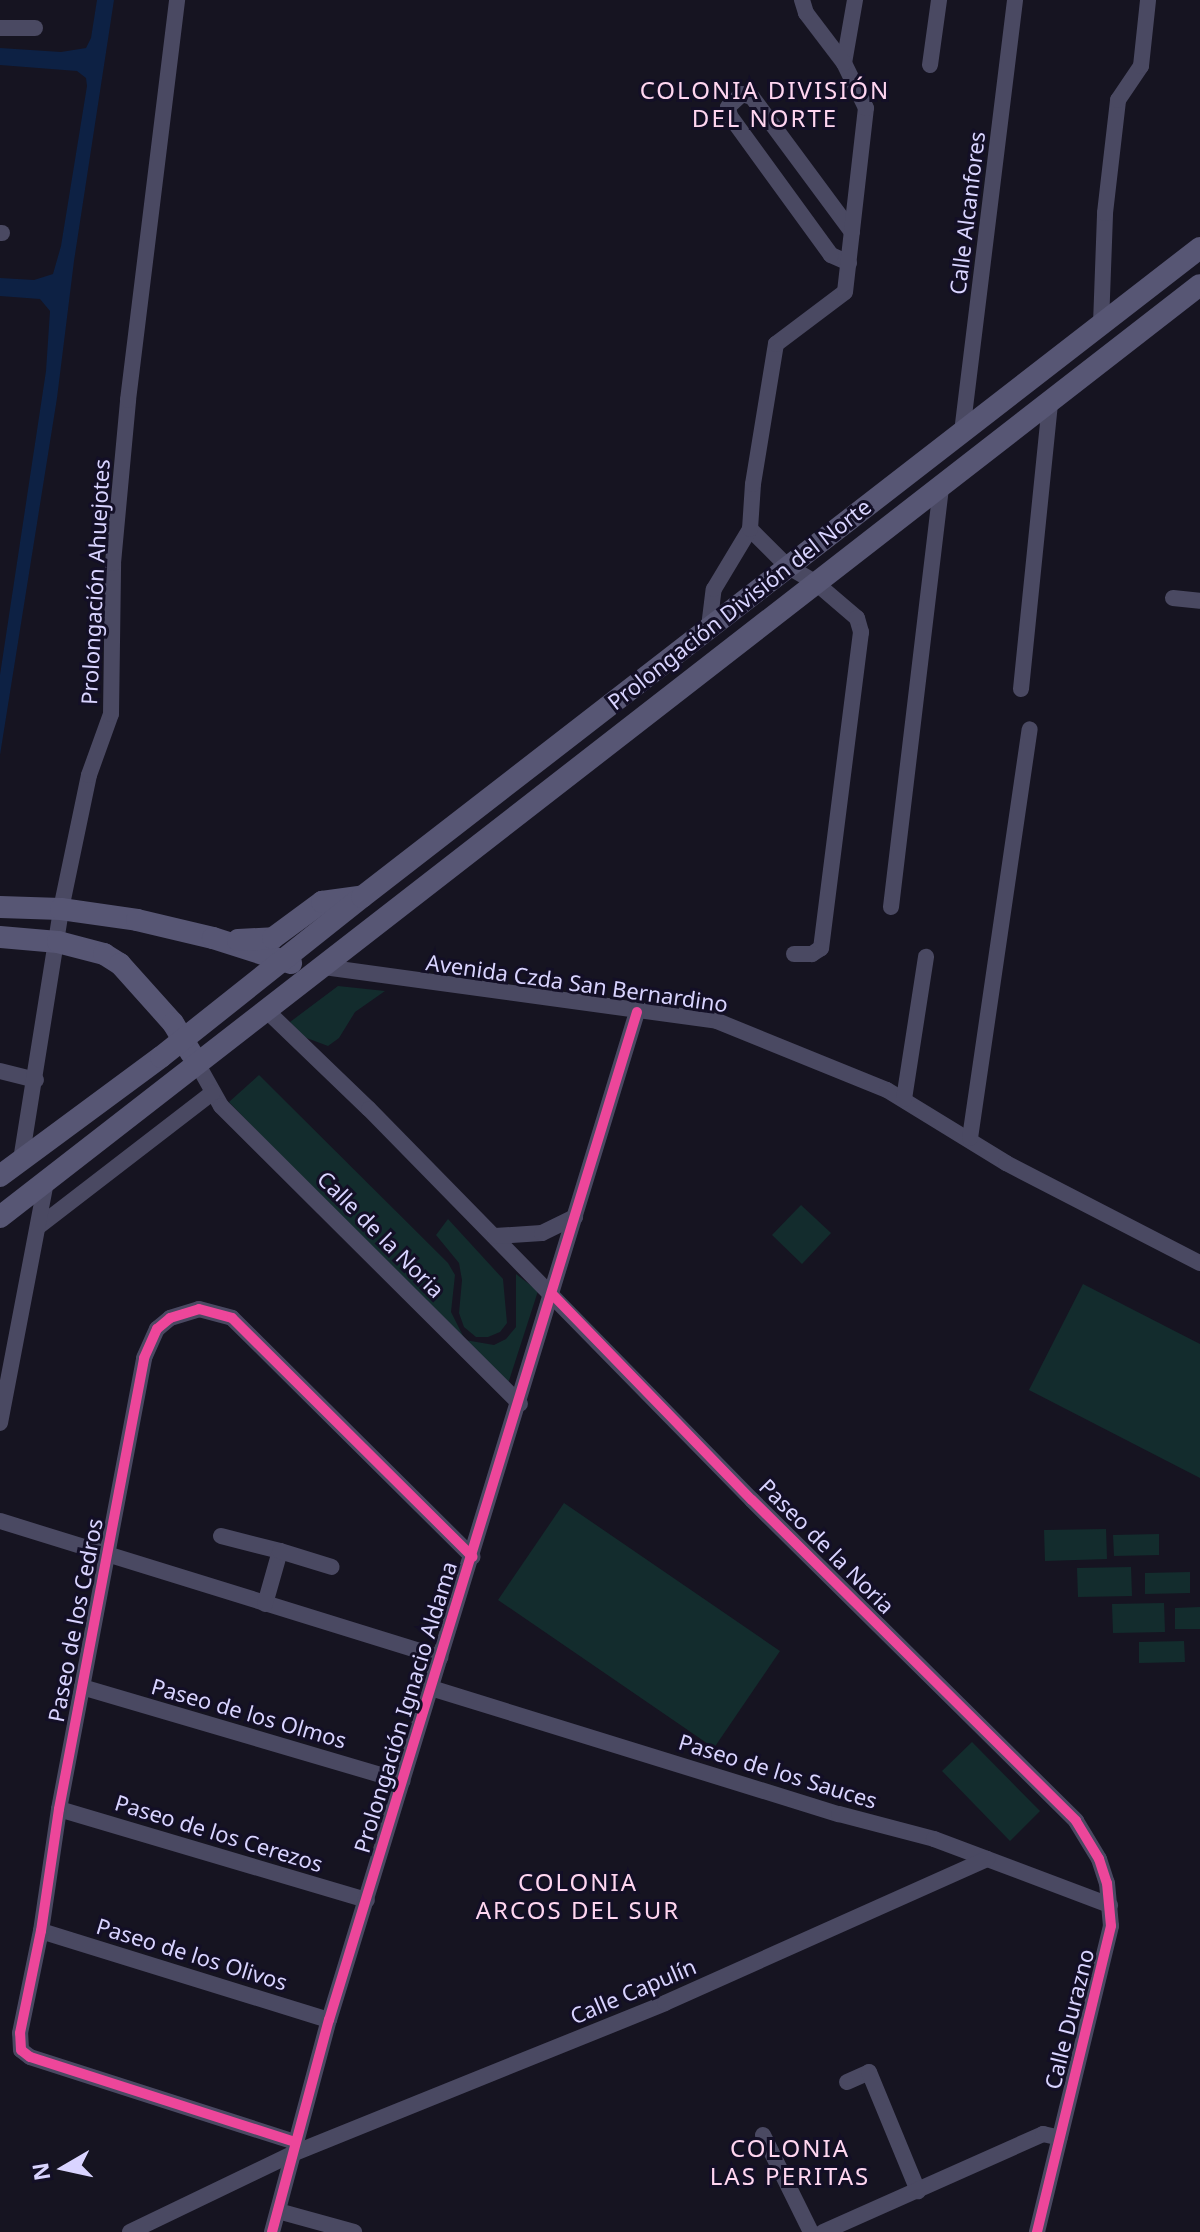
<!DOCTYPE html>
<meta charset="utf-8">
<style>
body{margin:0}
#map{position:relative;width:1200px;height:2232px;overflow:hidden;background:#161421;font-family:"Noto Sans",sans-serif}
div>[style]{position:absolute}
.green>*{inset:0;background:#132c2d}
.water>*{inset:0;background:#0d2144}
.street>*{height:16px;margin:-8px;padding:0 8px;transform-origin:8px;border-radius:8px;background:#4a4962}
.secondary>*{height:22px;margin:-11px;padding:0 11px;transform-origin:11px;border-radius:11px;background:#575674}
.cycleway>*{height:10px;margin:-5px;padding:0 5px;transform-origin:5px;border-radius:5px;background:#ed469a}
span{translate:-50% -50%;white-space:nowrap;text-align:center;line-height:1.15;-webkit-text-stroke:6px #130f26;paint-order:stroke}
.street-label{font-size:22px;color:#d9d4ff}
.neighbourhood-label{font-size:24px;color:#ffd6f0;letter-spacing:2px}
.north{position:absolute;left:24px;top:2128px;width:80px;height:80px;-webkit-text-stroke:6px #130f26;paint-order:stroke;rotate:261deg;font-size:22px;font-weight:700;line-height:32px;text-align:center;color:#d9d4ff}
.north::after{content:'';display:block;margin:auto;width:28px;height:36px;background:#d9d4ff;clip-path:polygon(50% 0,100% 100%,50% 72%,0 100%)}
</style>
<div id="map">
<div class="green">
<div style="clip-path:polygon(338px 986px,385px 991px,355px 1012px,339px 1038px,328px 1046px,304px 1037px,290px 1022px)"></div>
<div style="clip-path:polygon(259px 1075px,448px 1263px,455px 1275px,451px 1312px,465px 1340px,494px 1345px,506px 1339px,516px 1327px,516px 1274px,538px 1291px,506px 1390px,229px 1102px)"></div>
<div style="clip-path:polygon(801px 1205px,831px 1233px,802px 1264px,772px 1235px)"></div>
<div style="clip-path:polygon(448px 1219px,503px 1279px,507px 1323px,500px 1332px,488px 1337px,476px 1337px,464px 1327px,459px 1313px,462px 1280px,459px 1263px,436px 1235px)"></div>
<div style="clip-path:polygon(1083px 1284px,1200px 1344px,1200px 1478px,1029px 1390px)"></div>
<div style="clip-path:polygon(564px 1503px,780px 1651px,714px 1748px,498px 1600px)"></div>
<div style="clip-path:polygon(1106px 1529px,1107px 1559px,1045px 1561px,1044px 1530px)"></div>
<div style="clip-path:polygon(1159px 1534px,1159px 1555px,1114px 1556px,1113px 1535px)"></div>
<div style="clip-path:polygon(1131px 1567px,1132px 1596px,1078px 1597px,1077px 1568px)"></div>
<div style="clip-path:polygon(1190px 1572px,1190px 1593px,1145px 1594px,1145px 1573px)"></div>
<div style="clip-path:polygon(1164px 1603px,1165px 1632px,1113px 1633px,1112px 1604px)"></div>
<div style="clip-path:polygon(1200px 1607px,1200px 1629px,1175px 1629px,1175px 1608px)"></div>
<div style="clip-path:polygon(1184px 1641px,1185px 1662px,1139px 1663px,1139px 1642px)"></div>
<div style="clip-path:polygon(972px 1742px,1040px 1811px,1010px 1841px,942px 1771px)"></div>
</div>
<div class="water">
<div style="clip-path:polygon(97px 0,114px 0,74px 261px,57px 398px,0 755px,0 675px,46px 371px,50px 311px,40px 299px,0 296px,0 278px,34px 280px,53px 274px,61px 246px,87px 86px,86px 78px,77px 71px,0 65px,0 48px,61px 52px,86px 48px,91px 38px)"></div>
</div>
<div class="street">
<div style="left:0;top:28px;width:35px"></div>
<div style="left:844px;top:63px;width:64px;rotate:-80.1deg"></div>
<div style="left:930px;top:65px;width:66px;rotate:-82.1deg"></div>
<div style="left:0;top:233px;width:2px"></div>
<div style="left:849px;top:263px;width:20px;rotate:-156deg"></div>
<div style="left:831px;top:255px;width:172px;rotate:-126deg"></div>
<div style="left:730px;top:116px;width:9px;rotate:-103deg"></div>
<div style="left:728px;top:107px;width:19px;rotate:-43deg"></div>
<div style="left:742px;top:94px;width:10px;rotate:17deg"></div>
<div style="left:752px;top:97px;width:168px;rotate:53.5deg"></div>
<div style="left:1101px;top:324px;width:111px;rotate:-87.9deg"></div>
<div style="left:1105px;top:213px;width:114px;rotate:-83.4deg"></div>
<div style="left:1118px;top:100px;width:41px;rotate:-55.9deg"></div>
<div style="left:1141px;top:66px;width:66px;rotate:-83.9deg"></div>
<div style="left:962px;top:432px;width:435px;rotate:-83deg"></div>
<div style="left:750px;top:529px;width:52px;rotate:45deg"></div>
<div style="left:787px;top:566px;width:34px;rotate:30deg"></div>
<div style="left:816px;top:583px;width:54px;rotate:40.5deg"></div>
<div style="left:857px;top:618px;width:15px;rotate:74deg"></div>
<div style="left:861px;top:632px;width:319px;rotate:97.2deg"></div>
<div style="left:821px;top:948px;width:11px;rotate:146deg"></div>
<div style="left:812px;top:954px;width:18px;rotate:180deg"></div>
<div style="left:1173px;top:598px;width:27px;rotate:6deg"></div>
<div style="left:709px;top:627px;width:38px;rotate:-83deg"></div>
<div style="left:714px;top:589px;width:70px;rotate:-59deg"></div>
<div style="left:750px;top:529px;width:45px;rotate:-86.2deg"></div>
<div style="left:753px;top:484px;width:142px;rotate:-80.7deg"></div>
<div style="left:776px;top:344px;width:86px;rotate:-37deg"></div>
<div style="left:845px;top:292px;width:185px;rotate:-83.5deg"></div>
<div style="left:866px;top:108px;width:50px;rotate:-116.1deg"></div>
<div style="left:844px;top:63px;width:63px;rotate:-127.2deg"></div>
<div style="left:806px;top:13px;width:14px;rotate:-107deg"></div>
<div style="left:1021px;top:689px;width:288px;rotate:-84.2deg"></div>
<div style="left:891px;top:907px;width:423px;rotate:-83.2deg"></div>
<div style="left:324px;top:967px;width:397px;rotate:7.8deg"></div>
<div style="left:717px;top:1021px;width:183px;rotate:22.1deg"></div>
<div style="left:887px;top:1090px;width:140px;rotate:31.5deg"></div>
<div style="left:1006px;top:1163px;width:218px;rotate:27.3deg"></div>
<div style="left:267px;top:1011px;width:141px;rotate:43.9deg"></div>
<div style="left:369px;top:1109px;width:547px;rotate:45.59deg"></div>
<div style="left:752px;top:1500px;width:456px;rotate:44.7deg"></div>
<div style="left:1076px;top:1821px;width:44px;rotate:58.8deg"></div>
<div style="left:1099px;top:1859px;width:25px;rotate:72deg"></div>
<div style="left:1107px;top:1883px;width:43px;rotate:84.7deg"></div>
<div style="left:1111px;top:1926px;width:315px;rotate:103.6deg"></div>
<div style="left:198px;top:1065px;width:47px;rotate:60.7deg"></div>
<div style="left:221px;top:1106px;width:422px;rotate:44.9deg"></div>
<div style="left:0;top:1071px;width:37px;rotate:14deg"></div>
<div style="left:904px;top:1099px;width:144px;rotate:-81.2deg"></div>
<div style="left:970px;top:1138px;width:413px;rotate:-81.7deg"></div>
<div style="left:21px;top:1160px;width:254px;rotate:-80.9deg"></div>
<div style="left:61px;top:909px;width:137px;rotate:-78.2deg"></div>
<div style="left:89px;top:775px;width:65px;rotate:-70.2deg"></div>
<div style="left:111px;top:714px;width:151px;rotate:-89.2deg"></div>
<div style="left:113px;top:563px;width:164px;rotate:-84.7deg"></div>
<div style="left:128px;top:400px;width:403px;rotate:-83deg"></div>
<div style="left:38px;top:1227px;width:220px;rotate:-37.6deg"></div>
<div style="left:495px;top:1236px;width:47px;rotate:-3.7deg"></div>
<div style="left:542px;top:1233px;width:37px;rotate:-26deg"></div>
<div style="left:0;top:1423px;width:246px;rotate:-79.2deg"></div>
<div style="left:0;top:1521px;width:461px;rotate:17.2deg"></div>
<div style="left:221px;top:1536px;width:61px;rotate:14.3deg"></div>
<div style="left:280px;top:1551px;width:55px;rotate:105.8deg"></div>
<div style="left:280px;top:1551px;width:54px;rotate:17.1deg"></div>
<div style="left:82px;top:1687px;width:334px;rotate:16.4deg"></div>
<div style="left:431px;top:1688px;width:427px;rotate:17.2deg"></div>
<div style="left:839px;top:1814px;width:98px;rotate:14.7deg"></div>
<div style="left:934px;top:1839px;width:188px;rotate:20.6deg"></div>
<div style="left:59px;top:1809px;width:321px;rotate:16.5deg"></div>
<div style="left:41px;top:1931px;width:301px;rotate:17.2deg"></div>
<div style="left:847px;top:2082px;width:24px;rotate:-24deg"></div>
<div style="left:869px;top:2072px;width:129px;rotate:67.6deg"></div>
<div style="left:763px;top:2135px;width:108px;rotate:63.7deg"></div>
<div style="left:295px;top:2142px;width:278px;rotate:-162.2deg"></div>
<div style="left:30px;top:2057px;width:11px;rotate:-142deg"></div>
<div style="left:21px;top:2050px;width:17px;rotate:-93deg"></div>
<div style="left:20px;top:2033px;width:104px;rotate:-78.4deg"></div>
<div style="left:41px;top:1931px;width:123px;rotate:-81.6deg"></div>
<div style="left:59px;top:1809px;width:459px;rotate:-79.3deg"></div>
<div style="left:144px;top:1358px;width:32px;rotate:-66deg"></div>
<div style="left:157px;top:1329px;width:17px;rotate:-40deg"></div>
<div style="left:170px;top:1318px;width:30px;rotate:-17deg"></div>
<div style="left:199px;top:1309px;width:34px;rotate:15deg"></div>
<div style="left:232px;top:1318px;width:339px;rotate:44.8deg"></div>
<div style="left:278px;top:2211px;width:79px;rotate:15.4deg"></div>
<div style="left:130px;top:2232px;width:180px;rotate:-25.7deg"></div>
<div style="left:292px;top:2154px;width:402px;rotate:-22deg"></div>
<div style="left:665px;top:2003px;width:353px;rotate:-24.1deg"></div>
<div style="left:272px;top:2232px;width:220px;rotate:-75deg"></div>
<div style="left:329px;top:2020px;width:1054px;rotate:-73.01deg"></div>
<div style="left:823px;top:2232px;width:241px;rotate:-24deg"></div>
<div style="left:1043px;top:2134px;width:17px;rotate:13deg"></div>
</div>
<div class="secondary">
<div style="left:0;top:907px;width:61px;rotate:1.9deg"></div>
<div style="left:61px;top:909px;width:77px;rotate:8.2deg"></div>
<div style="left:137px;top:920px;width:78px;rotate:13.3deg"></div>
<div style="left:213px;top:938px;width:82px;rotate:17.8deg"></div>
<div style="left:0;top:937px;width:58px;rotate:4.9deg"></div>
<div style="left:58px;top:942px;width:48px;rotate:14.6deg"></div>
<div style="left:104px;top:954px;width:19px;rotate:32deg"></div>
<div style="left:120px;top:964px;width:79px;rotate:48.1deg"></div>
<div style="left:173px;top:1023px;width:35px;rotate:59deg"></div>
<div style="left:238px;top:940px;width:35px;rotate:-3deg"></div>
<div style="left:273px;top:938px;width:61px;rotate:-36.3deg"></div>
<div style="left:322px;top:902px;width:37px;rotate:-8deg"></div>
<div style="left:0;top:1176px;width:200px;rotate:-36.5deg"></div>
<div style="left:161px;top:1057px;width:257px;rotate:-38.5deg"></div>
<div style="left:362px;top:897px;width:1060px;rotate:-37.76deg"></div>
<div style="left:0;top:1217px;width:1519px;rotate:-37.84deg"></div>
</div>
<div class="cycleway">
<div style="left:553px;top:1295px;width:286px;rotate:45.9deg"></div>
<div style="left:752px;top:1500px;width:456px;rotate:44.7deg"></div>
<div style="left:1076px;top:1821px;width:44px;rotate:58.8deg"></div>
<div style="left:1099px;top:1859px;width:25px;rotate:72deg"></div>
<div style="left:1107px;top:1883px;width:43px;rotate:84.7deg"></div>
<div style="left:1111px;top:1926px;width:315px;rotate:103.6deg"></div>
<div style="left:295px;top:2142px;width:278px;rotate:-162.2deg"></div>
<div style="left:30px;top:2057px;width:11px;rotate:-142deg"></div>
<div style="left:21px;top:2050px;width:17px;rotate:-93deg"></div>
<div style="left:20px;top:2033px;width:104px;rotate:-78.4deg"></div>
<div style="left:41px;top:1931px;width:123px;rotate:-81.6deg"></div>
<div style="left:59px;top:1809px;width:459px;rotate:-79.3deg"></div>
<div style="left:144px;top:1358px;width:32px;rotate:-66deg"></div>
<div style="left:157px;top:1329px;width:17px;rotate:-40deg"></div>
<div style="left:170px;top:1318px;width:30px;rotate:-17deg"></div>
<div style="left:199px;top:1309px;width:34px;rotate:15deg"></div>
<div style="left:232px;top:1318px;width:339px;rotate:44.8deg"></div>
<div style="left:272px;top:2232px;width:220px;rotate:-75deg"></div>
<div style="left:329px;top:2020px;width:1054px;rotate:-73.01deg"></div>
</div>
<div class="street-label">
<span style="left:967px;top:213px;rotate:-83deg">Calle Alcanfores</span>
<span style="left:95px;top:582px;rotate:-87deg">Prolongación Ahuejotes</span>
<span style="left:739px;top:604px;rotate:-38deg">Prolongación División del Norte</span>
<span style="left:577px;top:983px;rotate:8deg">Avenida Czda San Bernardino</span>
<span style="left:381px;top:1234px;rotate:45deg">Calle de la Noria</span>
<span style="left:827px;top:1546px;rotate:45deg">Paseo de la Noria</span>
<span style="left:75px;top:1620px;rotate:-79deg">Paseo de los Cedros</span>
<span style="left:405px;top:1707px;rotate:-73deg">Prolongación Ignacio Aldama</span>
<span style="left:249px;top:1713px;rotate:16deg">Paseo de los Olmos</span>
<span style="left:778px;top:1771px;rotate:17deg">Paseo de los Sauces</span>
<span style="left:219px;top:1833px;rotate:17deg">Paseo de los Cerezos</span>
<span style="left:192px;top:1954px;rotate:17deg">Paseo de los Olivos</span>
<span style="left:633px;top:1991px;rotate:-23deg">Calle Capulín</span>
<span style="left:1069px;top:2019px;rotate:-76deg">Calle Durazno</span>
</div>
<div class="neighbourhood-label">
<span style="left:765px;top:104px">COLONIA DIVISIÓN<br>DEL NORTE</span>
<span style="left:578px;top:1896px">COLONIA<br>ARCOS DEL SUR</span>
<span style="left:790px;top:2162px">COLONIA<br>LAS PERITAS</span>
</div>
<div class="north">N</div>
</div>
